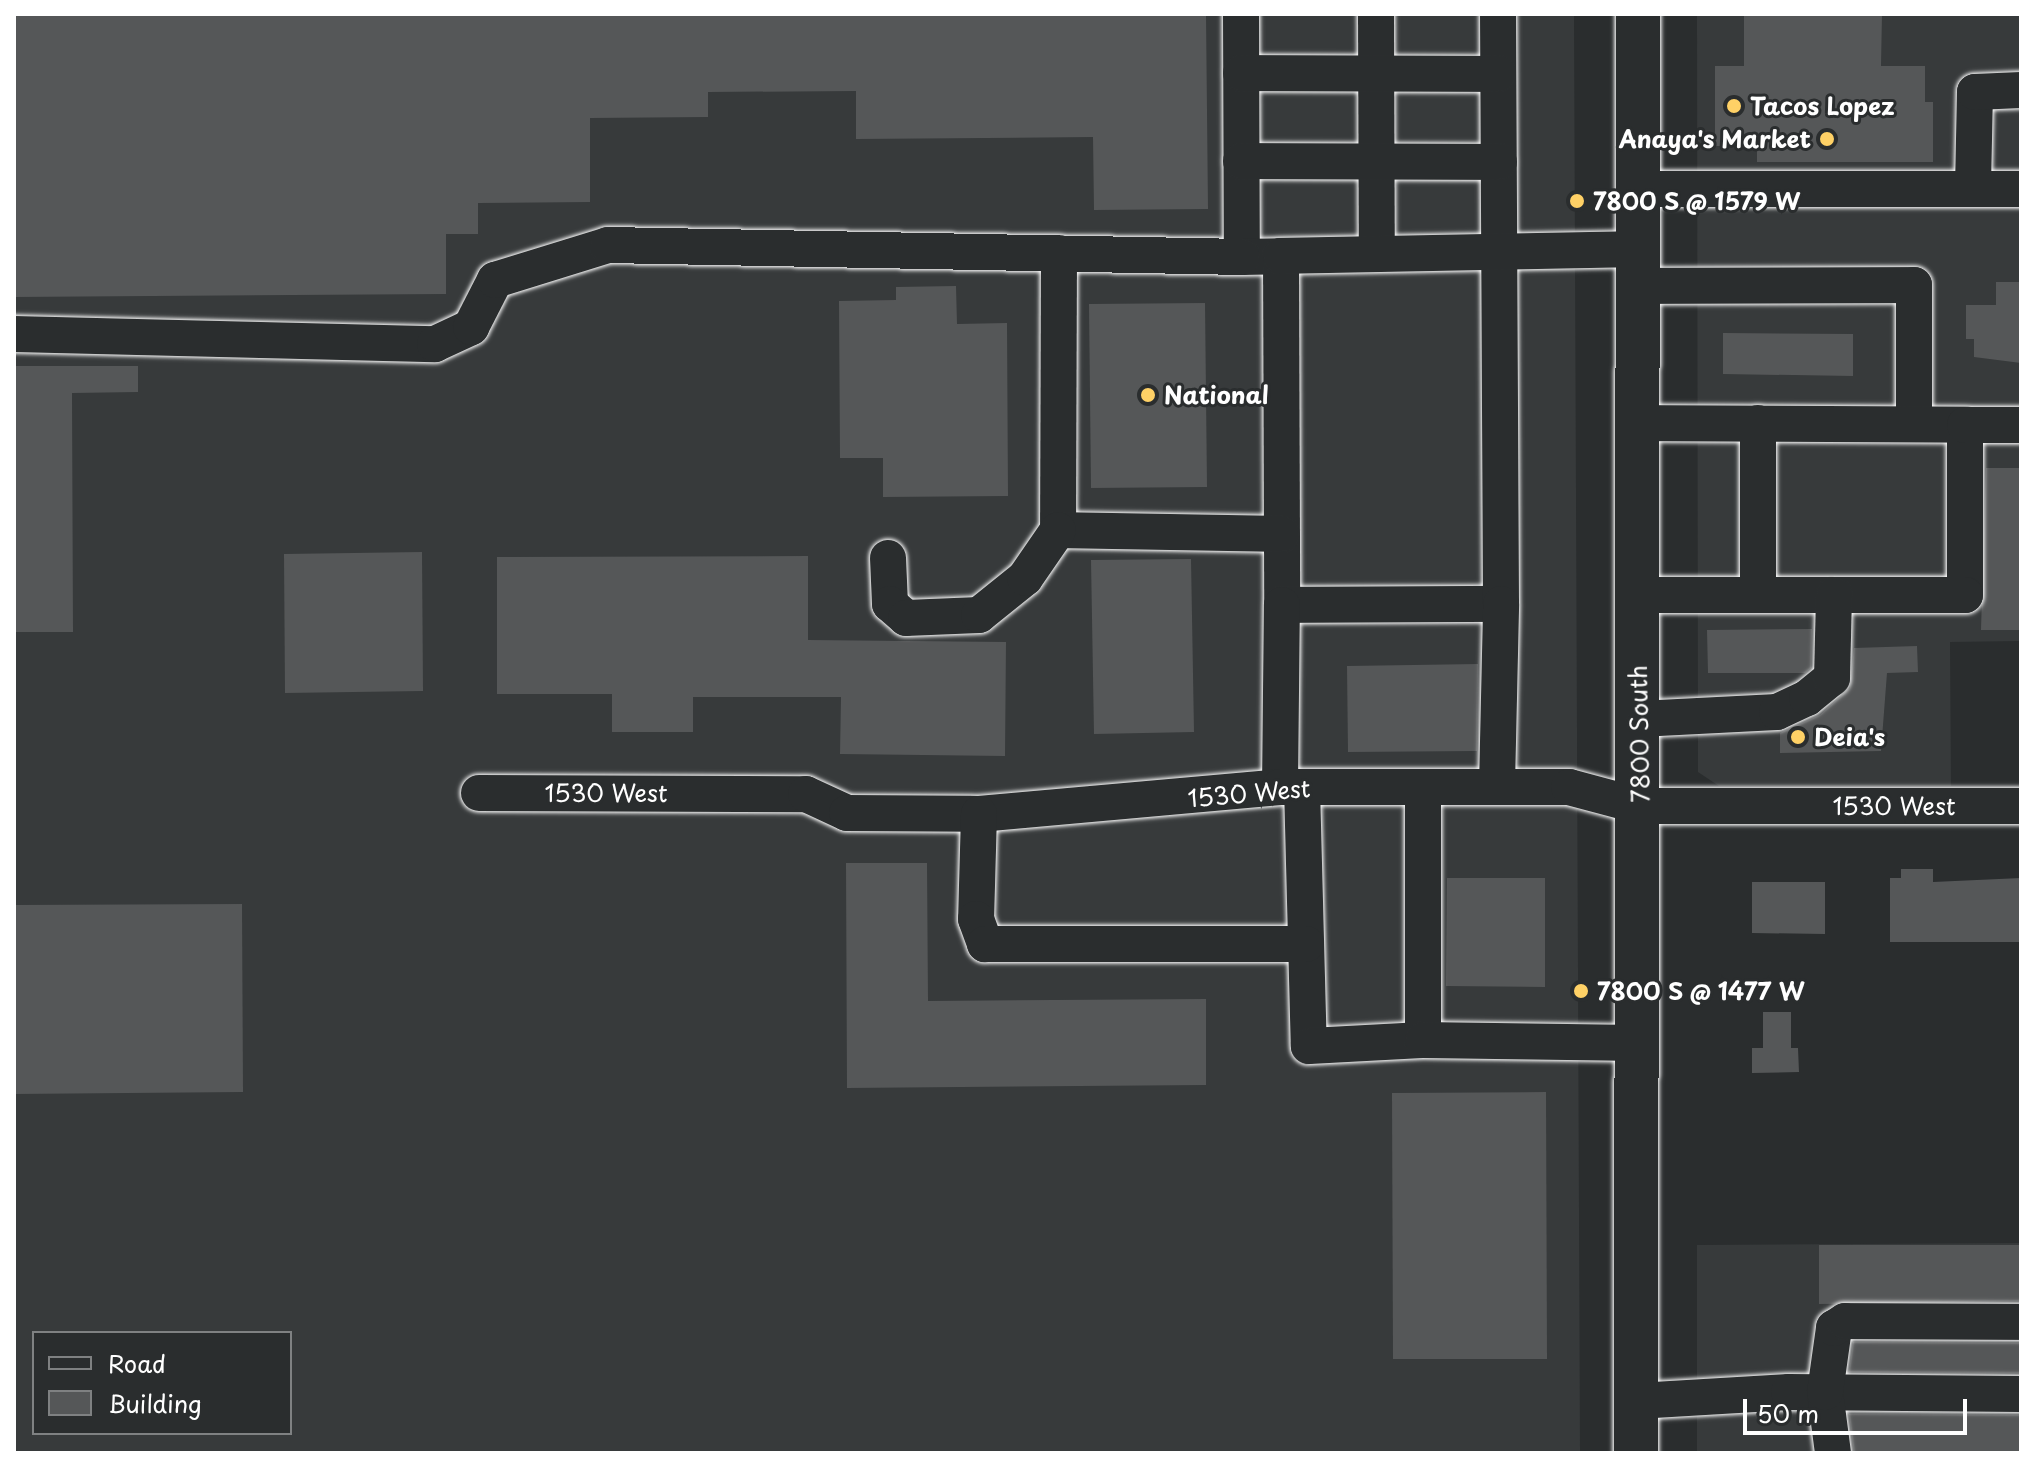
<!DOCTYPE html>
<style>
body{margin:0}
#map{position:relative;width:2035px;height:1467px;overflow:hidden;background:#2a2d2e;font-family:"Playpen Sans",sans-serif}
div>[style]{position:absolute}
.built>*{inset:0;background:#373a3b}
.building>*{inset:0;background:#555758}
.roads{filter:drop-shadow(0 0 2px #fff) drop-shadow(0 0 2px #fff)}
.minor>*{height:36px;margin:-18px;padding:0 18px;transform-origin:18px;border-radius:18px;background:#2a2d2e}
.major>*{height:44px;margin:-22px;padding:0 22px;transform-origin:22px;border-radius:22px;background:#2a2d2e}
.dots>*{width:22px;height:22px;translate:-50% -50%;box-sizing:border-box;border:4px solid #2a2d2e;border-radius:50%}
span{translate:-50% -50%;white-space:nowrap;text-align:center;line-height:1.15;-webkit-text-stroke:6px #2a2d2e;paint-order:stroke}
.poi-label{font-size:24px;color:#fff;font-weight:700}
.left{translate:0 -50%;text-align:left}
.right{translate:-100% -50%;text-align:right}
.street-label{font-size:24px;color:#fff}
.frame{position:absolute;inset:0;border:16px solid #fff;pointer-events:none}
.legend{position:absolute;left:32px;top:1331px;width:260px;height:104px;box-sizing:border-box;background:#2a2d2e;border:2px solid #7f8182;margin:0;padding:10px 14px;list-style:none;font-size:24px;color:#fff}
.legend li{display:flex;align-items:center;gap:16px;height:40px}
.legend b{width:40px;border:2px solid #7f8182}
.scale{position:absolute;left:1743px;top:1399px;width:224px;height:36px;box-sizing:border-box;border:4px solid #fff;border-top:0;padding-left:10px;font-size:24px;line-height:28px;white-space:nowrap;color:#fff;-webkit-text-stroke:6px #2a2d2e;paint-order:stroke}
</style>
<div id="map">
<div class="built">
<div style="clip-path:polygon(evenodd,14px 14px,1574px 14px,1580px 1453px,14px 1453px,14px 14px,34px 1333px,290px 1333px,290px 1433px,34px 1433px,34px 1333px)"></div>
<div style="clip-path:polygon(1697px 14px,2021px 14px,2021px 641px,1950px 642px,1951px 786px,1719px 786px,1698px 772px)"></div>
<div style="clip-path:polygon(2021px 1243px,2021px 1453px,1697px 1453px,1697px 1245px)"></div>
</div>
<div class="building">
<div style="clip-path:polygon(14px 14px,1206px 14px,1208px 209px,1094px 210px,1093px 137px,856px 139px,856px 91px,708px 92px,708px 117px,590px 118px,590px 202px,478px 203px,478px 234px,446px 234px,446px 294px,14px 297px)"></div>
<div style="clip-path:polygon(1744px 14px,1882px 14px,1881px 66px,1925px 66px,1925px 102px,1933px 102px,1933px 162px,1757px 162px,1757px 146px,1715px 146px,1715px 66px,1744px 66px)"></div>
<div style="clip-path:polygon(1996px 282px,2021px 282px,2021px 363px,1974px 357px,1974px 339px,1966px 339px,1966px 305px,1996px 305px)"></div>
<div style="clip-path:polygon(956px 286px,957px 324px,1007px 323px,1008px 496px,883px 497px,883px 458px,840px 458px,839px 301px,896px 300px,896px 287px)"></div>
<div style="clip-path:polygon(1205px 303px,1207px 487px,1091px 488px,1089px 304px)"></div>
<div style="clip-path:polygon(1723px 333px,1853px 334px,1853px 376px,1723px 374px)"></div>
<div style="clip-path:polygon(14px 366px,138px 366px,138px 392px,72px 393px,73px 632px,14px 632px)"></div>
<div style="clip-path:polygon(1986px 468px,2021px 468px,2021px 630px,1981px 630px)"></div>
<div style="clip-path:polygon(422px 552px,423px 691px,285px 693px,284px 554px)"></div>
<div style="clip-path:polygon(808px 556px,808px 640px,1006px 642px,1005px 756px,840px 754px,841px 697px,693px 697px,693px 732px,612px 732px,612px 694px,497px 694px,497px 557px)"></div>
<div style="clip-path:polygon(1191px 559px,1194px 732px,1094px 734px,1091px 560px)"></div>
<div style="clip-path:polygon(1812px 629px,1811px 668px,1805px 673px,1708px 673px,1707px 630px)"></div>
<div style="clip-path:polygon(1917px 646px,1918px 672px,1887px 673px,1881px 751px,1780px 753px,1780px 733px,1820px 715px,1850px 688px,1854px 648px)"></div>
<div style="clip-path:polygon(1478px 664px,1477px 751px,1348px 752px,1347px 666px)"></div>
<div style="clip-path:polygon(846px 863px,927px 863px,928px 1001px,1206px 999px,1206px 1085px,847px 1088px)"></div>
<div style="clip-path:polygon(1901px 869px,1933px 869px,1933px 882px,2021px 878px,2021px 942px,1890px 942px,1890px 878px,1901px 878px)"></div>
<div style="clip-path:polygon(1447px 878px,1545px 878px,1545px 987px,1446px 986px)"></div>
<div style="clip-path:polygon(1752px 882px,1825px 882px,1825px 934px,1752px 933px)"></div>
<div style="clip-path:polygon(242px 904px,243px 1092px,14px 1094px,14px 905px)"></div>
<div style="clip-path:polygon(1763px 1012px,1791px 1012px,1791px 1048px,1798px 1048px,1799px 1072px,1752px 1073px,1752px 1048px,1763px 1048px)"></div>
<div style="clip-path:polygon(1546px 1092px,1547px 1359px,1393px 1359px,1392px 1093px)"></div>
<div style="clip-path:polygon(1819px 1245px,2021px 1245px,2021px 1301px,1819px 1304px)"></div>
<div style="clip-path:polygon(1853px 1342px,2021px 1343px,2021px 1373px,1849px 1372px)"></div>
<div style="clip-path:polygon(1849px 1414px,2021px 1415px,2021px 1453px,1854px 1453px)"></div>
</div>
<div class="roads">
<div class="minor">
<div style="left:1241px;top:14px;width:243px;rotate:89.8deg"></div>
<div style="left:1242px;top:257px;width:39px;rotate:-1deg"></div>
<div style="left:1281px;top:256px;width:349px;rotate:89.8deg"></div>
<div style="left:1282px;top:605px;width:219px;rotate:-0.3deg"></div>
<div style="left:1501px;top:604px;width:590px;rotate:-90.29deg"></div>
<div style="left:1376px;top:14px;width:240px;rotate:89.8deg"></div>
<div style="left:1241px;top:73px;width:257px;rotate:0.2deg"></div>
<div style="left:1241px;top:161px;width:258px;rotate:0.2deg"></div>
<div style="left:1973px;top:187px;width:95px;rotate:-88.8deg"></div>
<div style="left:1975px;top:92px;width:46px;rotate:-2.5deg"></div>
<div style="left:1637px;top:189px;width:384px"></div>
<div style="left:1059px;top:253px;width:277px;rotate:90.2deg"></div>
<div style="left:1058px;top:530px;width:224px;rotate:1deg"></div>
<div style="left:1281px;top:256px;width:356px;rotate:-1.1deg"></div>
<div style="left:1637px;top:286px;width:277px;rotate:-0.2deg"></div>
<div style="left:1914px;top:285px;width:139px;rotate:90deg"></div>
<div style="left:14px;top:334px;width:421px;rotate:1.4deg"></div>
<div style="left:435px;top:344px;width:40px;rotate:-25deg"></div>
<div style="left:471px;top:327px;width:53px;rotate:-62.9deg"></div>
<div style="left:495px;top:280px;width:118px;rotate:-17.2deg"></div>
<div style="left:608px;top:245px;width:634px;rotate:1.08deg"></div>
<div style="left:1637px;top:423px;width:328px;rotate:0.3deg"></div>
<div style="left:1965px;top:425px;width:170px;rotate:90deg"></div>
<div style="left:1965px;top:595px;width:327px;rotate:180deg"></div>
<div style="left:1758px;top:423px;width:172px;rotate:90deg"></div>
<div style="left:1965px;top:425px;width:56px"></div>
<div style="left:888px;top:558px;width:46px;rotate:87.5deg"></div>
<div style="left:890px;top:604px;width:21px;rotate:41deg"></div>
<div style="left:906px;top:618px;width:73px;rotate:-2.4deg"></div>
<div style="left:979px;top:615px;width:59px;rotate:-38.8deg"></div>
<div style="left:1025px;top:578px;width:58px;rotate:-55.5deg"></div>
<div style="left:1639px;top:719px;width:138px;rotate:-2.9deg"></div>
<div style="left:1777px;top:712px;width:33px;rotate:-25deg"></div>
<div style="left:1807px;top:698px;width:32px;rotate:-39deg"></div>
<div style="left:1832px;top:678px;width:83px;rotate:-88.6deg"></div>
<div style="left:1497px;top:786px;width:182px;rotate:-88.7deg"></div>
<div style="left:1280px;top:787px;width:182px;rotate:-89.4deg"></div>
<div style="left:1302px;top:787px;width:259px;rotate:88.5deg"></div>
<div style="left:1309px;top:1046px;width:114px;rotate:-3deg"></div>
<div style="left:1423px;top:787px;width:253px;rotate:90deg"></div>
<div style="left:1423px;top:1040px;width:216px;rotate:0.8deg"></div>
<div style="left:479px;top:793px;width:327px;rotate:0.2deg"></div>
<div style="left:806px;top:794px;width:45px;rotate:24.9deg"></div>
<div style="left:847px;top:813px;width:132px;rotate:0.4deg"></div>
<div style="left:979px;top:814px;width:302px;rotate:-5.1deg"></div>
<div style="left:1280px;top:787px;width:289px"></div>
<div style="left:1569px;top:787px;width:73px;rotate:15deg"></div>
<div style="left:1640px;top:806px;width:381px"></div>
<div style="left:979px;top:814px;width:105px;rotate:91.6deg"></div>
<div style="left:976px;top:919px;width:27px;rotate:70deg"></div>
<div style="left:985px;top:944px;width:321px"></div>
<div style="left:1637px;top:1401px;width:152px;rotate:-3.4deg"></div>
<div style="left:1789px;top:1392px;width:232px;rotate:0.5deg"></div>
<div style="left:1833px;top:1453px;width:62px;rotate:-97.5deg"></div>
<div style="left:1825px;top:1392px;width:65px;rotate:-82deg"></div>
<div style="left:1834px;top:1328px;width:13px;rotate:-32deg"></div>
<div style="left:1845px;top:1321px;width:176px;rotate:0.3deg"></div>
</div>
<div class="major">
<div style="left:1636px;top:1453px;width:1439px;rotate:-89.92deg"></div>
</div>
</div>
<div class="dots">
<div style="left:1734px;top:106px;background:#ffd166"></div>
<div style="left:1827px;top:139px;background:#ffd166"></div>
<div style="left:1577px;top:201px;background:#ffd166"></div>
<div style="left:1148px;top:395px;background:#ffd166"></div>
<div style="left:1798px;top:737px;background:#ffd166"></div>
<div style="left:1581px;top:991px;background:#ffd166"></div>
</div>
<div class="poi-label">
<span class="left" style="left:1750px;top:106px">Tacos Lopez</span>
<span class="right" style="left:1811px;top:139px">Anaya's Market</span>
<span class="left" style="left:1593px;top:201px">7800 S @ 1579 W</span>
<span class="left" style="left:1164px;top:395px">National</span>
<span class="left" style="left:1814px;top:737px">Deia's</span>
<span class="left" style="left:1597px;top:991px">7800 S @ 1477 W</span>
</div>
<div class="street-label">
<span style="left:1639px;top:734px;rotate:-91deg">7800 South</span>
<span style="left:606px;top:793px">1530 West</span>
<span style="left:1249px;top:793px;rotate:-5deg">1530 West</span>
<span style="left:1894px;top:806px">1530 West</span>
</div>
<div class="frame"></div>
<ul class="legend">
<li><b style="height:10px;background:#2a2d2e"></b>Road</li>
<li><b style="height:22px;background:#555758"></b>Building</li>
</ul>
<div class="scale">50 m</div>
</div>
